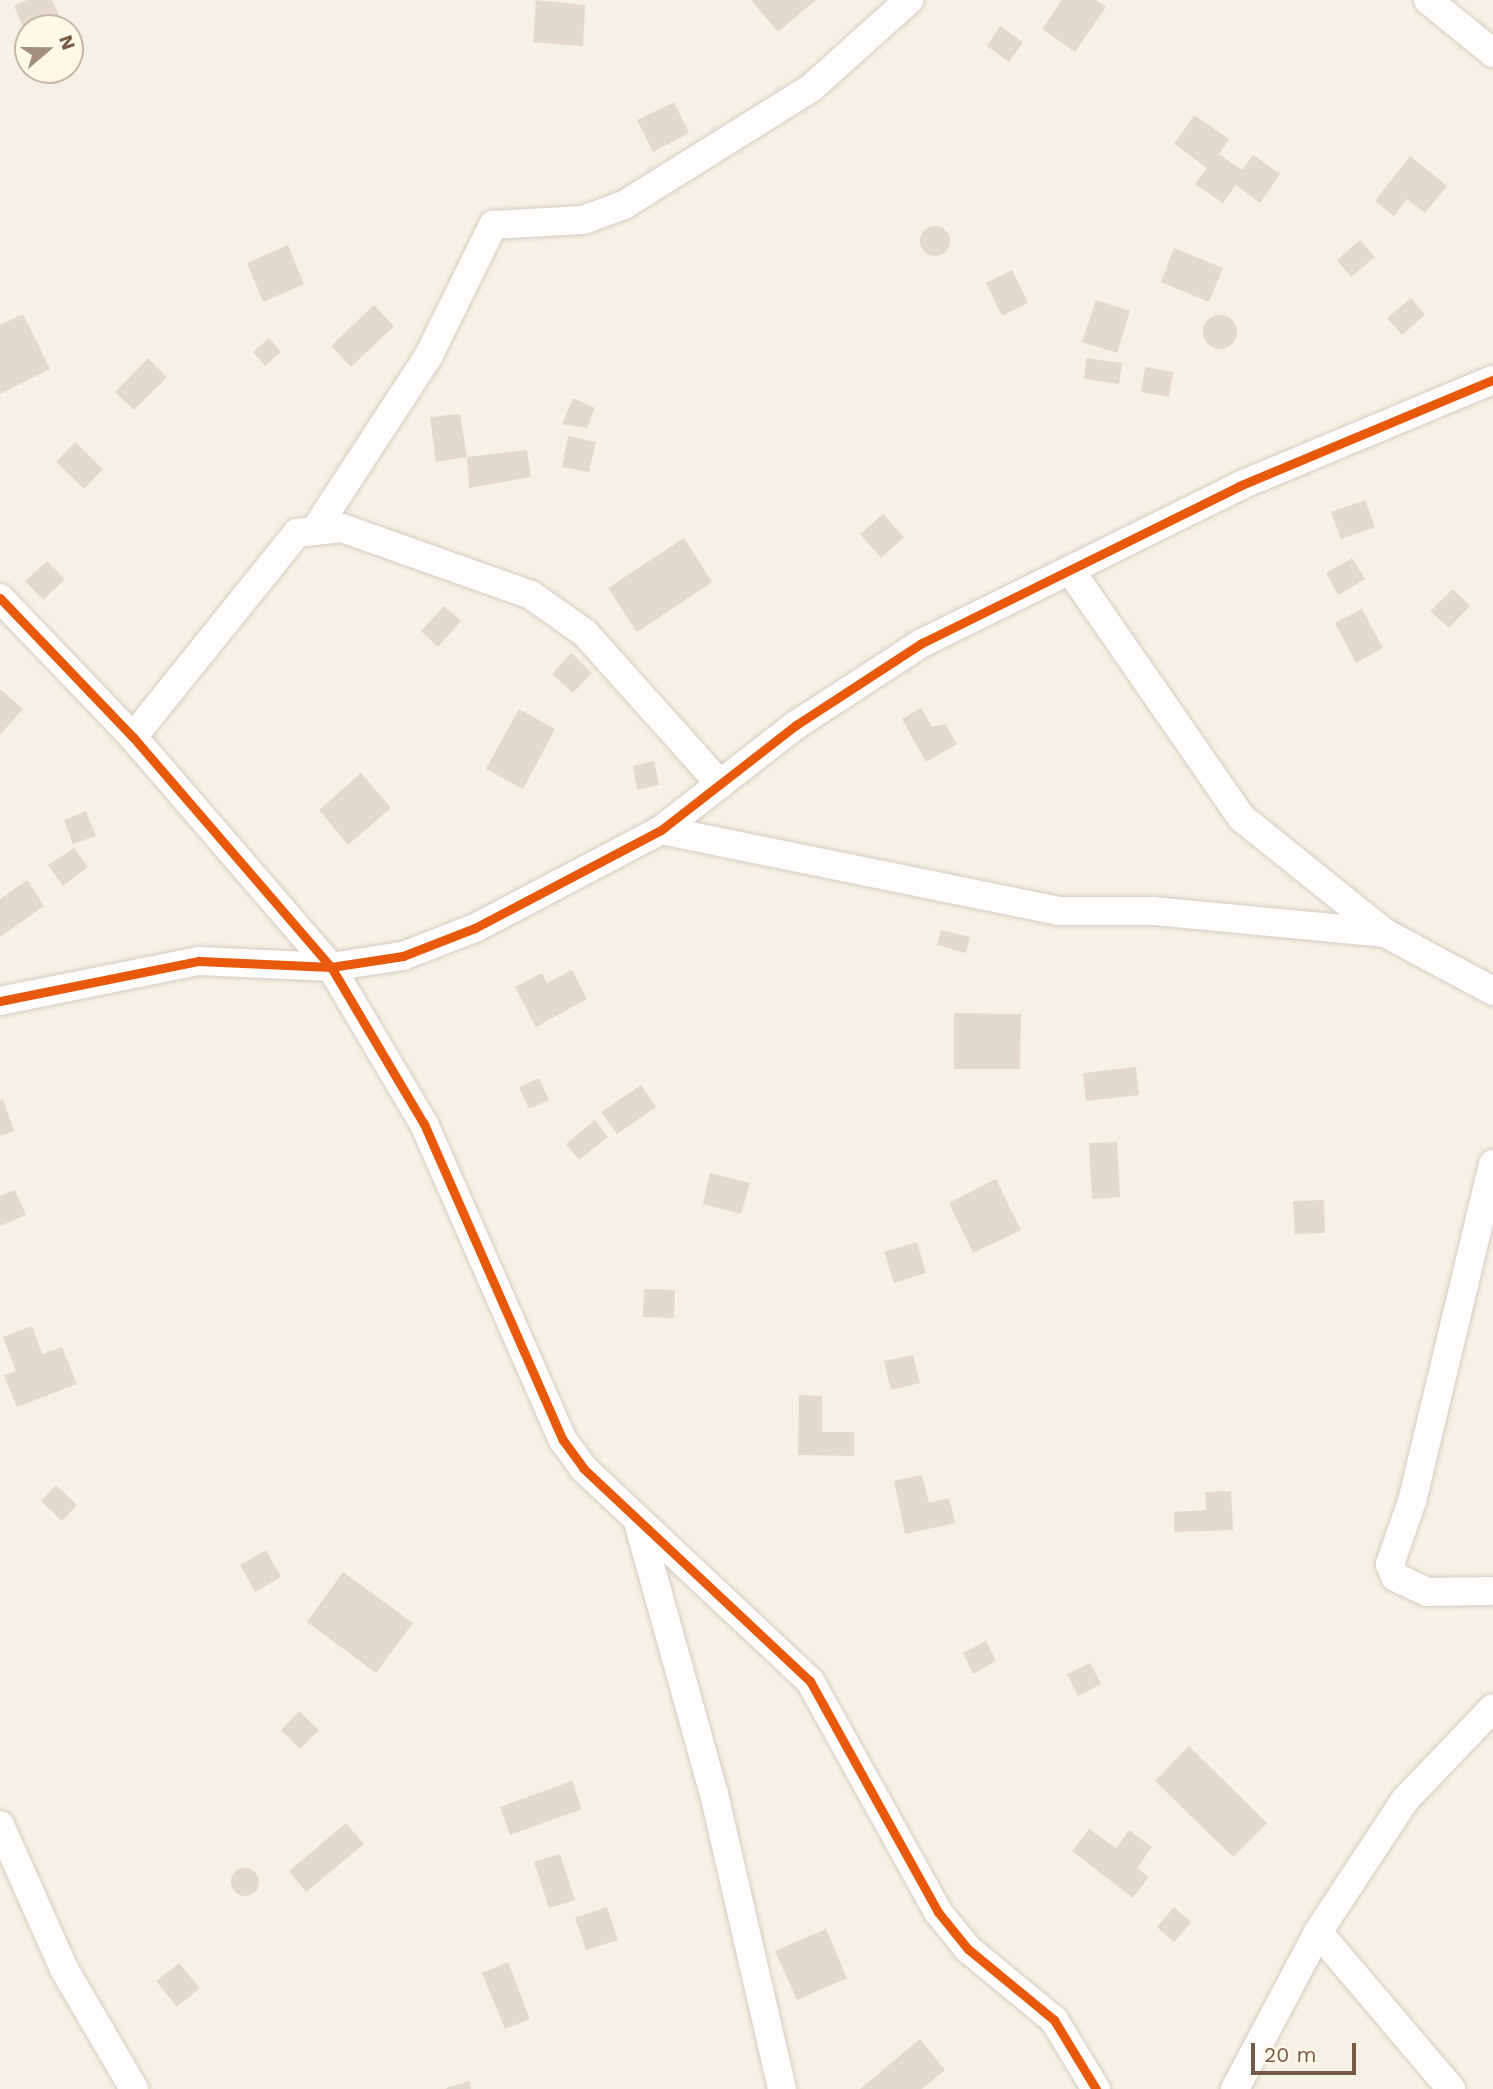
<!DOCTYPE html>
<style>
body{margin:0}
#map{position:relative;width:1493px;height:2089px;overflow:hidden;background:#f6f1e6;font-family:"Work Sans",sans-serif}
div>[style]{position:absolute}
.building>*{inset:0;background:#e3d9cd}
.round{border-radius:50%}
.roads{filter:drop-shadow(0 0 2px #d6ccc1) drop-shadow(0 0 2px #d6ccc1)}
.minor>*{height:28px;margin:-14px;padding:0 14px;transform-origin:14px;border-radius:14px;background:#fefdfb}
.cycleway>*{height:9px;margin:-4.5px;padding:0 4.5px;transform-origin:4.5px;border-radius:4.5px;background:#e8590c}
span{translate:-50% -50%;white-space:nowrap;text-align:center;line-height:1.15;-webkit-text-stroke:7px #fff7e7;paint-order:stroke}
.north{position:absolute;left:14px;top:14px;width:70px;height:70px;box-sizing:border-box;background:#fff7e7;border:2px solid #c8b8a7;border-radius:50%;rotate:70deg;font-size:19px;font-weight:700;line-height:28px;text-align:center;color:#755a46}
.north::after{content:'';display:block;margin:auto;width:24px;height:32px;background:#a28f7e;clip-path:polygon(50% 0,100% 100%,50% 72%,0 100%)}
.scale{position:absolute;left:1251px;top:2043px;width:105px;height:32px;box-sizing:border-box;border:4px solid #755a46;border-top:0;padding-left:9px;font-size:21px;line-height:24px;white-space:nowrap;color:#755a46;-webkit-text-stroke:5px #fff7e7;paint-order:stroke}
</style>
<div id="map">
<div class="building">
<div style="clip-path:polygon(27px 0,52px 0,63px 24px,28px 28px,28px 39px,14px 6px)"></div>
<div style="clip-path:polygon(536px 0,585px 5px,583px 46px,533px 42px)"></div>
<div style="clip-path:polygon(751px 0,816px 0,778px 32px)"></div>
<div style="clip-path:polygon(1062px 0,1096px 0,1106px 7px,1075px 52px,1042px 29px)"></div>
<div style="clip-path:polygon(1000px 26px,1023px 42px,1009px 62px,987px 46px)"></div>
<div style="clip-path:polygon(674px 102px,689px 133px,653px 152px,637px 120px)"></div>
<div style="clip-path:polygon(1194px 115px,1229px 139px,1219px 154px,1242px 170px,1253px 155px,1280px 174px,1260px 203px,1236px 185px,1223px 203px,1195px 184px,1207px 168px,1174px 144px)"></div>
<div style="clip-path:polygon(1410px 156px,1447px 186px,1425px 213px,1407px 199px,1394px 216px,1375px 201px)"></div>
<div class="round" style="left:920px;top:226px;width:30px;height:30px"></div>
<div style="clip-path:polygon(1360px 240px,1375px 257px,1351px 277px,1337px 260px)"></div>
<div style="clip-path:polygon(288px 245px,304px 284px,263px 302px,247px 263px)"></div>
<div style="clip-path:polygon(1174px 248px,1223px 268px,1209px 302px,1161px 282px)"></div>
<div style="clip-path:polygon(1012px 270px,1028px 303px,1002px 316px,986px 283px)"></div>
<div style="clip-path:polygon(1411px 298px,1425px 315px,1402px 335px,1387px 318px)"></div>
<div style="clip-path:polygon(1096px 300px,1130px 311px,1117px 353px,1082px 342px)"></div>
<div style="clip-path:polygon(374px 305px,394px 326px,351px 367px,331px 346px)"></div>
<div style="clip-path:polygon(23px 314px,50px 369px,0 394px,0 325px)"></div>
<div class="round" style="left:1203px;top:315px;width:34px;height:34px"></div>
<div style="clip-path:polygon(269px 338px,281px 352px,265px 366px,253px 352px)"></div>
<div style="clip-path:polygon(148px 358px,167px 377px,134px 410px,115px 392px)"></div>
<div style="clip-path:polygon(1086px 358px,1122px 363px,1119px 384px,1084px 379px)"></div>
<div style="clip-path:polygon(1145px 367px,1173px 372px,1169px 397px,1141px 392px)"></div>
<div style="clip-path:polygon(573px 398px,595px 408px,587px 428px,562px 424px)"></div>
<div style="clip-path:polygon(460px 414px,467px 457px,527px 450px,531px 477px,469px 488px,467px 457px,436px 462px,430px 417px)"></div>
<div style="clip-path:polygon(568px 436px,596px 442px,589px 472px,562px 467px)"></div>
<div style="clip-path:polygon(75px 442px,103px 469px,84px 489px,56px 462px)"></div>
<div style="clip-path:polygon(1365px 500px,1375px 527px,1341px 539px,1331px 512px)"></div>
<div style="clip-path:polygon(883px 514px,904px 537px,881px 558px,860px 534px)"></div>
<div style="clip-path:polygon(684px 538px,712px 582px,637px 632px,608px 588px)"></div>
<div style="clip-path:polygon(1352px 558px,1365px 579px,1338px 595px,1326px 573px)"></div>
<div style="clip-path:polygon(47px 561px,65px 579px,43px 600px,25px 581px)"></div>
<div style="clip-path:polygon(1453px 589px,1470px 606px,1449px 628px,1430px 611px)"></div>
<div style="clip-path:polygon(444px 606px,461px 621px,438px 647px,421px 631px)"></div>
<div style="clip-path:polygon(1362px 609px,1383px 648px,1356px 663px,1335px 623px)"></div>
<div style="clip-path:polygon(571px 653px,592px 673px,573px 693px,552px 674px)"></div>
<div style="clip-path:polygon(0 689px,23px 709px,0 735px)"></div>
<div style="clip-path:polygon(921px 708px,932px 727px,945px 724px,957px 744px,926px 762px,902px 719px)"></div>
<div style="clip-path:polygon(519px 709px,555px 729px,523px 789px,486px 769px)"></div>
<div style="clip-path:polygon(654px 761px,659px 785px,637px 790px,633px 766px)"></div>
<div style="clip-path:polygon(361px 773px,391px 808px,348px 845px,319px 810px)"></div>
<div style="clip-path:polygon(86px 811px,96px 836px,73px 844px,64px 820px)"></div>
<div style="clip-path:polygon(74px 848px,88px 867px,63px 886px,48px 865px)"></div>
<div style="clip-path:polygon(27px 880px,44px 906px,0 937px,0 899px)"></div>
<div style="clip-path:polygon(941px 930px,970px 937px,966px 953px,937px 945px)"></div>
<div style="clip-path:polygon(572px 970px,587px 999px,536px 1027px,515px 987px,542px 973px,547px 983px)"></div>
<div style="clip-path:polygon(954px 1013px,1021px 1014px,1020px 1069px,954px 1069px)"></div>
<div style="clip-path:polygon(1136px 1067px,1139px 1095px,1086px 1101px,1083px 1073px)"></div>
<div style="clip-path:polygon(539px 1078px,549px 1100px,529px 1109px,519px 1087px)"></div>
<div style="clip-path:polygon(641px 1085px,656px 1107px,617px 1134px,601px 1112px)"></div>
<div style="clip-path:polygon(3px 1099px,14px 1131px,0 1136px,0 1100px)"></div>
<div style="clip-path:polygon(595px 1120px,608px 1137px,579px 1160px,566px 1144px)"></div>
<div style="clip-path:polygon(1117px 1142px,1120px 1197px,1092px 1199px,1089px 1143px)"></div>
<div style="clip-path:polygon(710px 1173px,750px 1183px,741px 1214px,703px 1204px)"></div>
<div style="clip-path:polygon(996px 1179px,1021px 1230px,973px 1253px,949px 1203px)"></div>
<div style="clip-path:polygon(15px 1190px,26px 1215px,0 1226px,0 1196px)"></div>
<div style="clip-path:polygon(1324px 1200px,1325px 1233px,1295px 1234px,1293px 1201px)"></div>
<div style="clip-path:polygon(917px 1242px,926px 1273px,894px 1283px,884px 1252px)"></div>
<div style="clip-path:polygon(644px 1289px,675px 1290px,674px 1318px,643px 1317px)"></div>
<div style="clip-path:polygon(32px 1326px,42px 1354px,62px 1347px,77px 1384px,17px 1407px,4px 1375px,16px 1371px,3px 1337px)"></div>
<div style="clip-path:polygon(913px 1355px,920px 1383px,891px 1390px,884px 1361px)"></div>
<div style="clip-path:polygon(799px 1395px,822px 1396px,822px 1432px,854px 1432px,854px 1456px,798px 1455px)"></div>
<div style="clip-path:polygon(922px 1475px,929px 1503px,949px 1498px,955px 1523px,905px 1534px,894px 1481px)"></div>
<div style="clip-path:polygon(56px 1485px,77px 1505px,62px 1521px,41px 1501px)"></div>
<div style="clip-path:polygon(1231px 1491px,1233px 1530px,1174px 1532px,1174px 1512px,1206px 1510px,1205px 1492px)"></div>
<div style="clip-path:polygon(266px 1550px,281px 1577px,255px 1592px,240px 1565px)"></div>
<div style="clip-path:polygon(343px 1572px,413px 1623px,376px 1673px,307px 1622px)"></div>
<div style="clip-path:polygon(986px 1641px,996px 1661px,973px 1674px,963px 1653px)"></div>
<div style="clip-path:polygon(1090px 1663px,1101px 1684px,1078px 1696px,1067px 1674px)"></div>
<div style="clip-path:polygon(299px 1711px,319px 1730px,300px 1749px,281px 1730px)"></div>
<div style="clip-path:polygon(1189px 1746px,1267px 1823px,1233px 1857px,1155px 1781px)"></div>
<div style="clip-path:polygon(572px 1781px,582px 1809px,510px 1835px,500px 1807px)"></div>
<div style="clip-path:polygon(346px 1823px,364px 1844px,306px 1892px,289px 1871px)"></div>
<div style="clip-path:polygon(1089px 1829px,1116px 1848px,1129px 1830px,1152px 1847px,1137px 1868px,1149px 1877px,1133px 1898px,1072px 1851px)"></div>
<div style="clip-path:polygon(560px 1854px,575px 1900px,549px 1908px,534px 1862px)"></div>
<div class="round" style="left:231px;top:1868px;width:28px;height:28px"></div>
<div style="clip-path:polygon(607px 1907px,618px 1940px,586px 1950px,575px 1918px)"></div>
<div style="clip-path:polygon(1174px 1907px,1191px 1922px,1174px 1942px,1157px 1927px)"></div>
<div style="clip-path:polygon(826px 1929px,847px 1978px,797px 2000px,775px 1951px)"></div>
<div style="clip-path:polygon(508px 1962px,530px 2019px,505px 2029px,482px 1973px)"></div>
<div style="clip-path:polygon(179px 1963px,200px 1988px,177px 2007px,156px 1981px)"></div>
<div style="clip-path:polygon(920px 2039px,945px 2070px,922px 2089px,860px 2089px)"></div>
<div style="clip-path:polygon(469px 2081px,471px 2089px,446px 2089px,446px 2088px)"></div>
</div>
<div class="roads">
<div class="minor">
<div style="left:1428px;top:0;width:84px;rotate:39.2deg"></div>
<div style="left:317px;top:527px;width:205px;rotate:-56.9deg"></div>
<div style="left:429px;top:355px;width:145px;rotate:-63.8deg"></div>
<div style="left:493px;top:225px;width:90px;rotate:-3.2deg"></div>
<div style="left:583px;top:220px;width:44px;rotate:-20.1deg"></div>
<div style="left:624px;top:205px;width:221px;rotate:-32deg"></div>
<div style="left:811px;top:88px;width:132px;rotate:-41.9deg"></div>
<div style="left:1070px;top:570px;width:302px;rotate:55.3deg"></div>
<div style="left:1242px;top:818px;width:184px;rotate:38.8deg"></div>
<div style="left:1385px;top:933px;width:123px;rotate:28.2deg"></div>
<div style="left:0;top:598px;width:192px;rotate:46.3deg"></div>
<div style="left:133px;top:737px;width:303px;rotate:49.3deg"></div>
<div style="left:331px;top:967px;width:73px;rotate:-8.7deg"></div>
<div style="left:403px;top:956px;width:77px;rotate:-21.3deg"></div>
<div style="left:475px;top:928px;width:210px;rotate:-27.8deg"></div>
<div style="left:661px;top:830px;width:171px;rotate:-37.9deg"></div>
<div style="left:796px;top:725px;width:150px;rotate:-33.1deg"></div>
<div style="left:922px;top:643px;width:354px;rotate:-26.3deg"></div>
<div style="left:1239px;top:486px;width:275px;rotate:-22.7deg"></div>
<div style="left:133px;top:737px;width:262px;rotate:-51.2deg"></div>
<div style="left:297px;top:533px;width:45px;rotate:-6.3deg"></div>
<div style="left:342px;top:528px;width:201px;rotate:19.5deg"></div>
<div style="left:531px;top:595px;width:66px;rotate:35.1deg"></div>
<div style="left:585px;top:633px;width:203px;rotate:48.2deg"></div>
<div style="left:661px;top:830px;width:405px;rotate:11.5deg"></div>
<div style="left:1058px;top:911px;width:95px"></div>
<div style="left:1153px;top:911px;width:233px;rotate:5.4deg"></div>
<div style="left:0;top:1001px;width:203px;rotate:-11.4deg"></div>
<div style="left:199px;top:961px;width:132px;rotate:2.6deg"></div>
<div style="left:331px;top:967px;width:182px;rotate:59.4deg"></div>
<div style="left:424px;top:1124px;width:345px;rotate:66.3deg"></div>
<div style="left:563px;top:1440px;width:34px;rotate:54deg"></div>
<div style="left:583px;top:1468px;width:311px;rotate:43.2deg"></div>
<div style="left:810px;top:1681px;width:264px;rotate:61deg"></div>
<div style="left:938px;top:1912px;width:48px;rotate:51deg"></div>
<div style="left:968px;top:1949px;width:112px;rotate:39.5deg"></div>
<div style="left:1054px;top:2020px;width:81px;rotate:58.7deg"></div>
<div style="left:1493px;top:1164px;width:347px;rotate:103.5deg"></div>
<div style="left:1412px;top:1501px;width:67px;rotate:109.2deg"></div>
<div style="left:1390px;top:1564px;width:14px;rotate:69deg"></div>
<div style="left:1395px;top:1577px;width:35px;rotate:25deg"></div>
<div style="left:1427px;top:1592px;width:66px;rotate:-0.9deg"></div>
<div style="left:638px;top:1522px;width:282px;rotate:74.4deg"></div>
<div style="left:714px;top:1794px;width:303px;rotate:77deg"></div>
<div style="left:0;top:1825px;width:158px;rotate:66deg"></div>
<div style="left:64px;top:1969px;width:139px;rotate:59.7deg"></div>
<div style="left:1318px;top:1932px;width:206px;rotate:49.7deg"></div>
<div style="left:1235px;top:2089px;width:178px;rotate:-62.1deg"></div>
<div style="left:1318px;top:1932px;width:158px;rotate:-56.6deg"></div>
<div style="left:1405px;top:1800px;width:127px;rotate:-46.3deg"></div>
</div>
</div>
<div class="cycleway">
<div style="left:0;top:598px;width:192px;rotate:46.3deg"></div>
<div style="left:133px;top:737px;width:303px;rotate:49.3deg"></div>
<div style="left:331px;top:967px;width:73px;rotate:-8.7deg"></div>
<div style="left:403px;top:956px;width:77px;rotate:-21.3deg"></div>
<div style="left:475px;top:928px;width:210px;rotate:-27.8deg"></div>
<div style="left:661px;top:830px;width:171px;rotate:-37.9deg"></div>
<div style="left:796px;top:725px;width:150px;rotate:-33.1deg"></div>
<div style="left:922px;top:643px;width:354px;rotate:-26.3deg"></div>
<div style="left:1239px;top:486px;width:275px;rotate:-22.7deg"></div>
<div style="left:0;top:1001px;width:203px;rotate:-11.4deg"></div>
<div style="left:199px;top:961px;width:132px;rotate:2.6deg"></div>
<div style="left:331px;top:967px;width:182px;rotate:59.4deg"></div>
<div style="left:424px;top:1124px;width:345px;rotate:66.3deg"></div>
<div style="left:563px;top:1440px;width:34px;rotate:54deg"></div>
<div style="left:583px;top:1468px;width:311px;rotate:43.2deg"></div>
<div style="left:810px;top:1681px;width:264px;rotate:61deg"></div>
<div style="left:938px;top:1912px;width:48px;rotate:51deg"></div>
<div style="left:968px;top:1949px;width:112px;rotate:39.5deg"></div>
<div style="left:1054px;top:2020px;width:81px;rotate:58.7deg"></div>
</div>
<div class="north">N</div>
<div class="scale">20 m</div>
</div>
